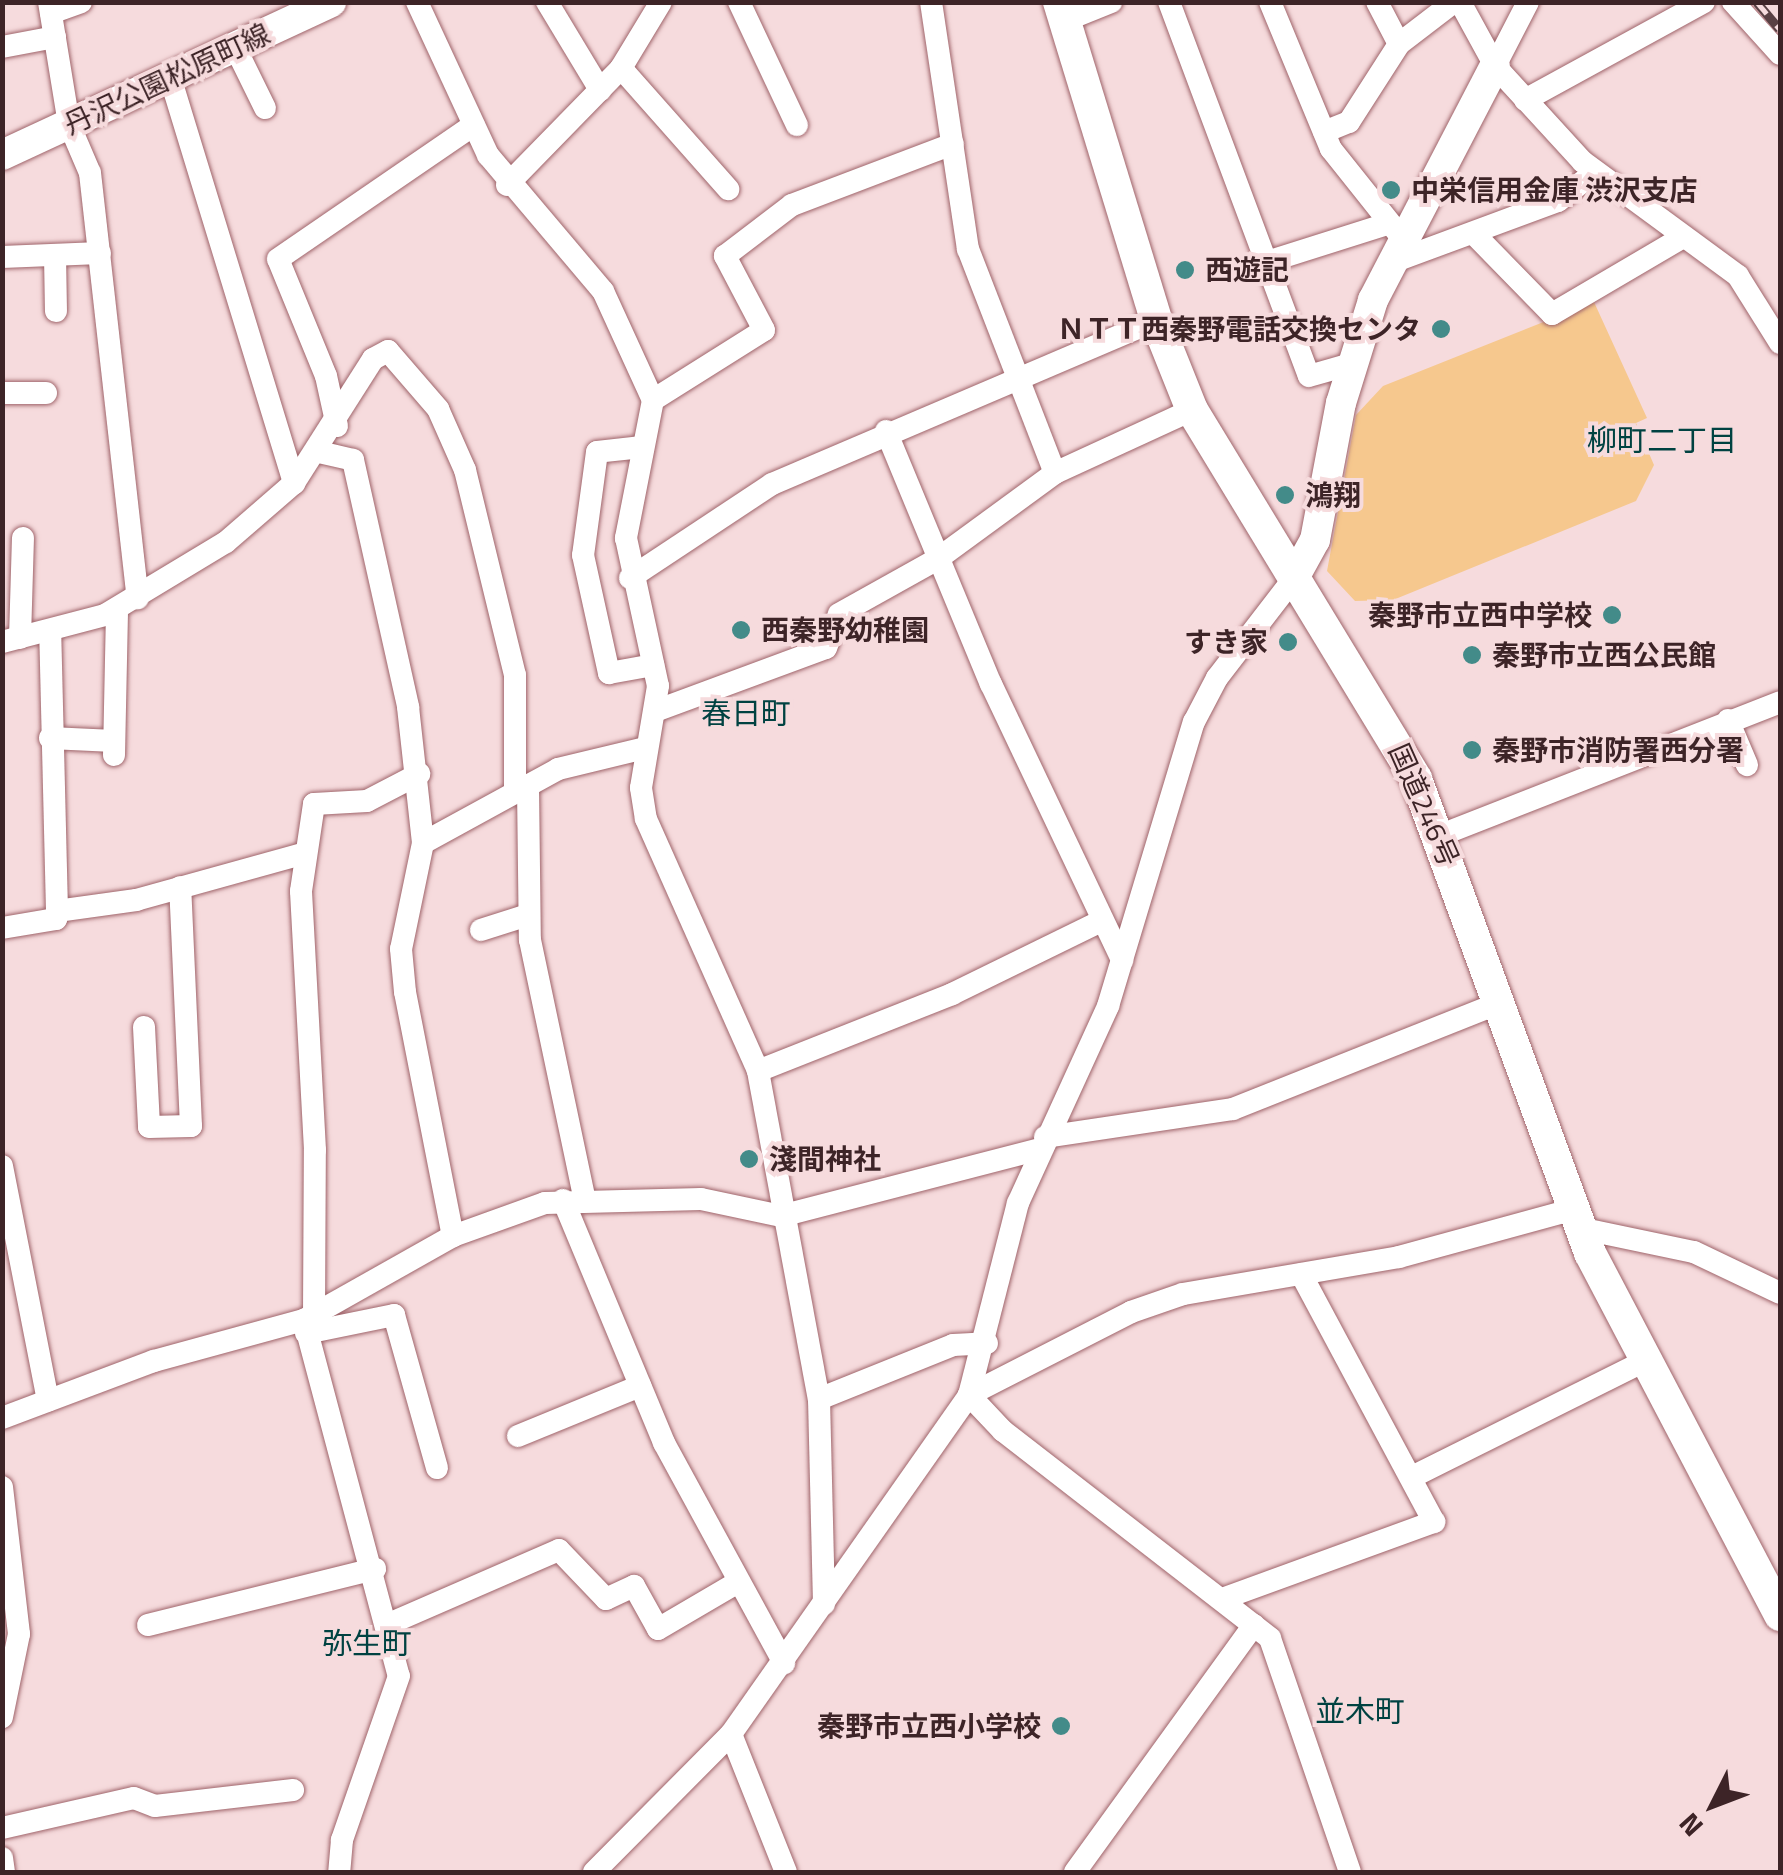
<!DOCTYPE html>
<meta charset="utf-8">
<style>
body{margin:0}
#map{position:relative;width:1783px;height:1875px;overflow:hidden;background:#f6dbdd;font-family:"Titillium Web","Noto Sans JP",sans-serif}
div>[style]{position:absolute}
.green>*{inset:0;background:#f6c88e}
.roads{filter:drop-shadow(0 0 2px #9f646a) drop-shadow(0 0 2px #9f646a)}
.minor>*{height:22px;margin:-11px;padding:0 11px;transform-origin:11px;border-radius:11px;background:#fff}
.major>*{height:30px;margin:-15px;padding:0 15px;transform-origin:15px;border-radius:15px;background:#fff}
.highway>*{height:32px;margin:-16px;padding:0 16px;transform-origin:16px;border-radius:16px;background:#fff}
.rail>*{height:9px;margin-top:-4.5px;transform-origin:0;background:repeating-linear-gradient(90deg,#f6dbdd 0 15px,#594043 0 30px);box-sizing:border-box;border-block:2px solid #594043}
.dots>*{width:28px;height:28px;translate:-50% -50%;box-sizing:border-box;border:5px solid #f6dbdd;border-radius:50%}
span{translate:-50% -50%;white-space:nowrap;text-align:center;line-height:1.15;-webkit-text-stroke:8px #f6dbdd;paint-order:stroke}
.street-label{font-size:28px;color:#3d2427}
.poi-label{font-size:28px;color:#3d2427;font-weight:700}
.left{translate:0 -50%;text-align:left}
.right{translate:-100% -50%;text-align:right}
.neighbourhood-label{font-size:30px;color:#004241}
.frame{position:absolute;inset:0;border:5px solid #3d2427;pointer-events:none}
.north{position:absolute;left:1663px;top:1755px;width:100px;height:100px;-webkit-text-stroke:8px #f6dbdd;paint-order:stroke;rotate:228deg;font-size:28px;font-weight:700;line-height:40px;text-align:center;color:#3d2427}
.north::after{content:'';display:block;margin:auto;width:35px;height:45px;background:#3d2427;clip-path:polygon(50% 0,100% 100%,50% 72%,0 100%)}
</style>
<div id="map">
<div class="green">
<div style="clip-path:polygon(1594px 302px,1647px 418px,1636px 423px,1654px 465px,1636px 501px,1393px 600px,1355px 601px,1327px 571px,1356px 415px,1383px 386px)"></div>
</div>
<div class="roads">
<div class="minor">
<div style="left:49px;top:2px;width:124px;rotate:80.7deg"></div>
<div style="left:69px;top:124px;width:53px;rotate:66.8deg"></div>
<div style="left:90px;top:173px;width:428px;rotate:83.6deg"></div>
<div style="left:417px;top:2px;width:169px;rotate:65.1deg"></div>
<div style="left:488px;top:155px;width:178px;rotate:49.8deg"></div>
<div style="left:603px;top:291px;width:120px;rotate:65.4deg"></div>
<div style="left:653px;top:400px;width:141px;rotate:101.1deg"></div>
<div style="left:626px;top:538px;width:151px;rotate:77.8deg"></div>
<div style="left:658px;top:686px;width:103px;rotate:99.5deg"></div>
<div style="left:641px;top:788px;width:31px;rotate:81deg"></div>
<div style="left:646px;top:819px;width:276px;rotate:66deg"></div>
<div style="left:758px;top:1071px;width:334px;rotate:79.5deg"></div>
<div style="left:819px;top:1399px;width:205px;rotate:88.6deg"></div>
<div style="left:547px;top:2px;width:103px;rotate:58.9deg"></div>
<div style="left:739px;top:2px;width:136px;rotate:64.8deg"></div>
<div style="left:931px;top:2px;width:250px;rotate:81.5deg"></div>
<div style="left:968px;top:249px;width:240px;rotate:68.8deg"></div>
<div style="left:1169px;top:2px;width:399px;rotate:69.5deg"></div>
<div style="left:1309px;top:376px;width:44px;rotate:-15.9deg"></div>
<div style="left:1270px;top:2px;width:159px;rotate:67.5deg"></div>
<div style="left:1331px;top:149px;width:114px;rotate:51.4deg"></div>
<div style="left:1377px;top:2px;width:47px;rotate:62.4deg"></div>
<div style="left:1460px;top:2px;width:73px;rotate:61.3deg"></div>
<div style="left:1495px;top:66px;width:130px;rotate:47.5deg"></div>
<div style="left:1583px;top:162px;width:192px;rotate:36.3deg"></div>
<div style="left:1738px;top:276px;width:79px;rotate:57.9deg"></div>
<div style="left:1733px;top:2px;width:70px;rotate:47.9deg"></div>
<div style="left:51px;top:13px;width:32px;rotate:-20deg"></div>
<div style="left:1064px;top:21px;width:51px;rotate:-22deg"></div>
<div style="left:2px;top:47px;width:54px;rotate:-10.7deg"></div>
<div style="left:235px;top:47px;width:68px;rotate:63.8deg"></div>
<div style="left:1495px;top:66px;width:72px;rotate:-62.7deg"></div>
<div style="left:621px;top:68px;width:162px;rotate:48.5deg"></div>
<div style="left:170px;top:77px;width:425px;rotate:73deg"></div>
<div style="left:1525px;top:100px;width:204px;rotate:-28.7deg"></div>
<div style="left:1324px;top:132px;width:27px;rotate:-22deg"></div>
<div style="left:1349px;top:122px;width:93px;rotate:-57.3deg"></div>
<div style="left:1399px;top:44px;width:69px;rotate:-37.4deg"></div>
<div style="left:507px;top:185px;width:163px;rotate:-45.7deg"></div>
<div style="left:621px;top:68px;width:77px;rotate:-58.8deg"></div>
<div style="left:1476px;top:236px;width:109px;rotate:45.7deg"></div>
<div style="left:1552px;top:314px;width:152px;rotate:-30.4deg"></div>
<div style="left:55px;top:255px;width:56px;rotate:89deg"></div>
<div style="left:2px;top:257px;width:98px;rotate:-2.3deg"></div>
<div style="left:1267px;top:262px;width:126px;rotate:-17.6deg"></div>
<div style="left:1390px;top:263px;width:179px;rotate:-20.3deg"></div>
<div style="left:1558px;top:201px;width:47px;rotate:-38.1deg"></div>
<div style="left:2px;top:393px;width:44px"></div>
<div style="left:653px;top:400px;width:131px;rotate:-32.2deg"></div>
<div style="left:764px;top:330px;width:84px;rotate:-117.8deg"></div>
<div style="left:725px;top:256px;width:84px;rotate:-37.3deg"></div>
<div style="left:792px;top:205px;width:172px;rotate:-20.8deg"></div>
<div style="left:337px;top:426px;width:51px;rotate:-102.4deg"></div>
<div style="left:326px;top:376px;width:126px;rotate:-112.3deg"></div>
<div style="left:278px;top:259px;width:237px;rotate:-34.4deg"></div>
<div style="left:886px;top:431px;width:274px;rotate:67.5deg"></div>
<div style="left:991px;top:684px;width:306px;rotate:64.6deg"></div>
<div style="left:642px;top:447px;width:45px;rotate:173.7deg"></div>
<div style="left:597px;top:452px;width:104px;rotate:97.7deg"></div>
<div style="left:583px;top:555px;width:121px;rotate:77.6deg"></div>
<div style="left:609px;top:673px;width:45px;rotate:-10.3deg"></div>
<div style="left:319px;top:452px;width:35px;rotate:13deg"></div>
<div style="left:353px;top:460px;width:253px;rotate:77.4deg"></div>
<div style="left:408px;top:707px;width:137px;rotate:83.7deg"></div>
<div style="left:423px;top:843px;width:108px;rotate:101.7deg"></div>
<div style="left:401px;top:949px;width:43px;rotate:84.7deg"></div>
<div style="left:405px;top:992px;width:249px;rotate:78.9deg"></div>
<div style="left:630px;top:578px;width:170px;rotate:-33.5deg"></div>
<div style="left:772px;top:484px;width:418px;rotate:-23.1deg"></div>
<div style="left:20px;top:638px;width:100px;rotate:-88.3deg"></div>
<div style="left:2px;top:642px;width:106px;rotate:-14.7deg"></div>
<div style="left:105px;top:615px;width:141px;rotate:-31.1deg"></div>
<div style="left:226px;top:542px;width:90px;rotate:-40.9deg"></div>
<div style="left:294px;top:483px;width:147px;rotate:-57.5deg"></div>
<div style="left:373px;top:359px;width:17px;rotate:-28deg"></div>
<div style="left:388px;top:351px;width:77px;rotate:49.2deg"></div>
<div style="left:438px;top:409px;width:67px;rotate:66.1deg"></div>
<div style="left:465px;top:470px;width:211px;rotate:76.3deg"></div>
<div style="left:515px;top:675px;width:117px;rotate:90deg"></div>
<div style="left:658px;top:710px;width:179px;rotate:-20.3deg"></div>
<div style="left:826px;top:648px;width:36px;rotate:-69deg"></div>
<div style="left:839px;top:614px;width:115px;rotate:-29.2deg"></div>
<div style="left:939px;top:558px;width:144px;rotate:-36.2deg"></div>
<div style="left:1055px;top:473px;width:151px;rotate:-24.7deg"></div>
<div style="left:1728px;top:720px;width:49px;rotate:67.1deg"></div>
<div style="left:50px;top:738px;width:64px;rotate:2.7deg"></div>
<div style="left:114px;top:755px;width:146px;rotate:-88.8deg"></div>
<div style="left:528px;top:787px;width:153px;rotate:89.3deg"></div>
<div style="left:530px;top:940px;width:263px;rotate:78.1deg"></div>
<div style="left:1441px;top:835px;width:364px;rotate:-21.4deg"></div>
<div style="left:423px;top:843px;width:154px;rotate:-28.7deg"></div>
<div style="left:558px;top:769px;width:89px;rotate:-13.6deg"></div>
<div style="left:57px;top:911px;width:80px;rotate:-7.9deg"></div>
<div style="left:136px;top:900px;width:175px;rotate:-15.5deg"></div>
<div style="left:2px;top:928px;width:55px;rotate:-9.5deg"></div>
<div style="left:56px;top:919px;width:8px;rotate:-83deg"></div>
<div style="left:57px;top:911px;width:280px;rotate:-91.4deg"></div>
<div style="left:481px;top:930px;width:49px;rotate:-17.7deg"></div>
<div style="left:144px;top:1027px;width:100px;rotate:87.1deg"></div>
<div style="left:149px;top:1127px;width:42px;rotate:-1.4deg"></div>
<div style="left:191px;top:1126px;width:239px;rotate:-92.6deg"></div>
<div style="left:758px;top:1071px;width:209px;rotate:-21.6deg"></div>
<div style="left:952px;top:994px;width:164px;rotate:-26.1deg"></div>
<div style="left:1045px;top:1137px;width:190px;rotate:-8.5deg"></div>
<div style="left:1233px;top:1109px;width:287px;rotate:-21.7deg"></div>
<div style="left:2px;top:1166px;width:239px;rotate:78.9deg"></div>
<div style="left:563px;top:1200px;width:263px;rotate:67.4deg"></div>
<div style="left:664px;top:1443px;width:251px;rotate:61.4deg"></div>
<div style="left:1579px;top:1228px;width:117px;rotate:11.8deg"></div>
<div style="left:1694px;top:1252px;width:95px;rotate:25.5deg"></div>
<div style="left:314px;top:1315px;width:165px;rotate:-89.7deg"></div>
<div style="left:315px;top:1150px;width:259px;rotate:-93.1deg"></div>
<div style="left:301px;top:891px;width:88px;rotate:-81.5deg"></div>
<div style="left:314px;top:804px;width:53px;rotate:-3.2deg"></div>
<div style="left:367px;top:801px;width:59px;rotate:-27.4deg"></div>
<div style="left:304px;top:1320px;width:368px;rotate:75.1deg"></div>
<div style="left:399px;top:1676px;width:174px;rotate:109.2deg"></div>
<div style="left:342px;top:1840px;width:32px;rotate:95deg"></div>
<div style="left:306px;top:1333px;width:90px;rotate:-11.6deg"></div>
<div style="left:394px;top:1315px;width:159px;rotate:74.3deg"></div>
<div style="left:819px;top:1399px;width:144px;rotate:-21.9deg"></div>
<div style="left:953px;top:1345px;width:34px;rotate:-3deg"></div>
<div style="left:2px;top:1418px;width:162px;rotate:-20.6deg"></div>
<div style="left:154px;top:1361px;width:156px;rotate:-15.3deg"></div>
<div style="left:304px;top:1320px;width:171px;rotate:-29.4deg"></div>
<div style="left:453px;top:1236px;width:98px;rotate:-19.7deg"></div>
<div style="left:545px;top:1203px;width:156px;rotate:-1.5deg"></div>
<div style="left:701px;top:1199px;width:82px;rotate:12deg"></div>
<div style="left:781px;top:1216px;width:264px;rotate:-14.5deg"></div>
<div style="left:518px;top:1436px;width:132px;rotate:-22.3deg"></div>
<div style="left:1414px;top:1476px;width:254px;rotate:-26.5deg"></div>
<div style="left:2px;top:1487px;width:148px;rotate:83.4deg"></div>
<div style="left:19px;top:1634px;width:85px;rotate:101.6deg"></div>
<div style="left:1222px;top:1599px;width:226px;rotate:-20deg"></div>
<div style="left:1434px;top:1522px;width:281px;rotate:-118.2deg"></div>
<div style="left:391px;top:1623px;width:183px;rotate:-23.5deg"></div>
<div style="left:559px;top:1550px;width:68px;rotate:46.2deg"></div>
<div style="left:606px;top:1599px;width:31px;rotate:-25deg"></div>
<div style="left:634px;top:1586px;width:49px;rotate:60.8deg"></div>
<div style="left:658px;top:1629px;width:93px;rotate:-30.4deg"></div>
<div style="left:148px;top:1625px;width:234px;rotate:-13.9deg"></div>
<div style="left:731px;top:1734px;width:149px;rotate:68.3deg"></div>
<div style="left:2px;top:1828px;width:135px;rotate:-12.8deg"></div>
<div style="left:134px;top:1798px;width:22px;rotate:21deg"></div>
<div style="left:155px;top:1806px;width:139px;rotate:-6.6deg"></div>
<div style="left:2px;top:1858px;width:14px;rotate:82deg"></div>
<div style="left:594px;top:1872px;width:194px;rotate:-45.2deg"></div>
<div style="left:731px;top:1734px;width:414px;rotate:-54.9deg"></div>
<div style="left:969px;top:1395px;width:198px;rotate:-75.7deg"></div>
<div style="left:1018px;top:1203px;width:217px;rotate:-65.4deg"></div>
<div style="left:1108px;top:1006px;width:297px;rotate:-73.2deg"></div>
<div style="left:1194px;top:722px;width:50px;rotate:-62.4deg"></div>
<div style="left:1217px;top:678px;width:126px;rotate:-52.4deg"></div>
<div style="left:1075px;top:1872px;width:305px;rotate:-54.1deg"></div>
<div style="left:1350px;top:1872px;width:247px;rotate:-108.9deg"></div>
<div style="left:1270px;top:1638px;width:338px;rotate:-142.2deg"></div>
<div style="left:1003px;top:1431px;width:50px;rotate:-133.4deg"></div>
<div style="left:969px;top:1395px;width:182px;rotate:-27.1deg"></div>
<div style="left:1131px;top:1312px;width:55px;rotate:-19.1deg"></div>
<div style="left:1183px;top:1294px;width:219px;rotate:-9.7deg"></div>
<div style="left:1399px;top:1257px;width:178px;rotate:-15.3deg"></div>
</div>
<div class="major">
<div style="left:2px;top:155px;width:363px;rotate:-24.9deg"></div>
<div style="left:1294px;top:578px;width:43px;rotate:-61.1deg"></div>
<div style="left:1315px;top:540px;width:139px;rotate:-79.3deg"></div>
<div style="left:1341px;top:403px;width:108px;rotate:-72.7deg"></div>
<div style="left:1373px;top:300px;width:264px;rotate:-62.5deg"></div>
</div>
<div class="highway">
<div style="left:1059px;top:2px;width:332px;rotate:73deg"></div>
<div style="left:1156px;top:320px;width:97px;rotate:68.2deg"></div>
<div style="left:1192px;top:410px;width:432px;rotate:58.7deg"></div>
<div style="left:1416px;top:779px;width:505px;rotate:69.84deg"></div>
<div style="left:1590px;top:1253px;width:409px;rotate:62.3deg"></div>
</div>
</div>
<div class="rail">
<div style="left:1757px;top:2px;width:35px;rotate:50deg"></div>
</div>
<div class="dots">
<div style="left:1391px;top:190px;background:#438b89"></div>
<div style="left:1185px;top:270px;background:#438b89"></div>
<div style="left:1441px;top:329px;background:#438b89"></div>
<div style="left:1285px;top:495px;background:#438b89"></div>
<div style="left:1612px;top:615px;background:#438b89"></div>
<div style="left:741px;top:630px;background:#438b89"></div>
<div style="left:1288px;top:642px;background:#438b89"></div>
<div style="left:1472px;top:655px;background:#438b89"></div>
<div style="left:1472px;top:750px;background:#438b89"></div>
<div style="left:749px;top:1159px;background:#438b89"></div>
<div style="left:1061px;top:1726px;background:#438b89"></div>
</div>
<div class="street-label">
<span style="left:167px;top:79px;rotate:-25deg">丹沢公園松原町線</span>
<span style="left:1424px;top:805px;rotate:66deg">国道246号</span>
</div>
<div class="poi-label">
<span class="left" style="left:1411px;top:190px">中栄信用金庫 渋沢支店</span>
<span class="left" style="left:1205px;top:270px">西遊記</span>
<span class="right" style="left:1421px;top:329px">ＮＴＴ西秦野電話交換センタ</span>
<span class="left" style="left:1305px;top:495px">鴻翔</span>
<span class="right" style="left:1592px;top:615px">秦野市立西中学校</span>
<span class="left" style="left:761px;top:630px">西秦野幼稚園</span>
<span class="right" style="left:1268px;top:642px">すき家</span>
<span class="left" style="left:1492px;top:655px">秦野市立西公民館</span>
<span class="left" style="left:1492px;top:750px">秦野市消防署西分署</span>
<span class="left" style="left:769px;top:1159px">淺間神社</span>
<span class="right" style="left:1041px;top:1726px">秦野市立西小学校</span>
</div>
<div class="neighbourhood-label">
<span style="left:1662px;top:440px">柳町二丁目</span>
<span style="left:746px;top:713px">春日町</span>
<span style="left:367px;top:1643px">弥生町</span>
<span style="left:1360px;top:1711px">並木町</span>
</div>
<div class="frame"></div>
<div class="north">N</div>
</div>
